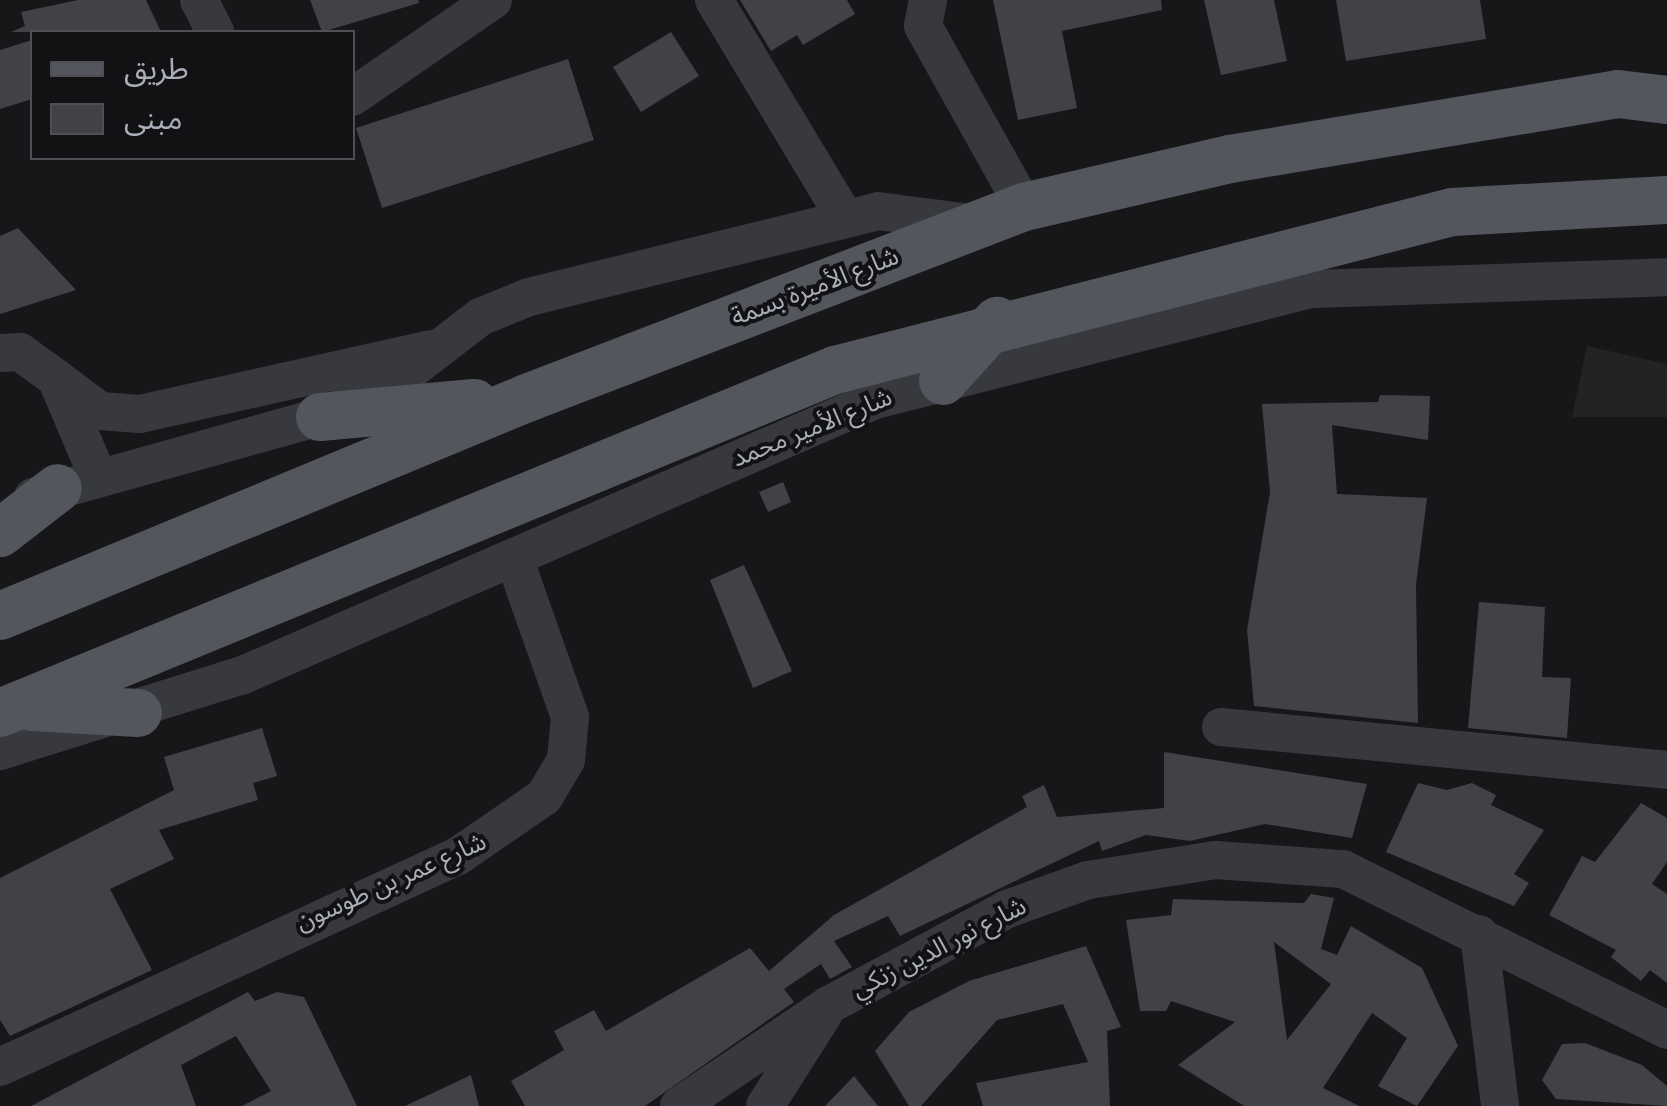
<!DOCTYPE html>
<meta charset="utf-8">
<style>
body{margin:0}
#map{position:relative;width:1667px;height:1106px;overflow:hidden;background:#171719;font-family:"Fira Sans Condensed","Noto Sans Arabic",sans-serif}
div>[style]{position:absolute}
.built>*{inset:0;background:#232326}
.building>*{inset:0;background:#414246}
.minor>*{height:38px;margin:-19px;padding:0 19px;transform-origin:19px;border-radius:19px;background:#38393e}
.major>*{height:48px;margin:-24px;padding:0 24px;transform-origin:24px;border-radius:24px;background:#54565d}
span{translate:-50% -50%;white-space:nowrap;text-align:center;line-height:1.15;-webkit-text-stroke:8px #121214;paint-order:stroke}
.street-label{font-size:25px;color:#a9aeb9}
.legend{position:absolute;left:30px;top:30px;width:325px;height:130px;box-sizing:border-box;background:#121214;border:2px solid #4e5056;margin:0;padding:12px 18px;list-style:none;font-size:30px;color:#a9aeb9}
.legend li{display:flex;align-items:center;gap:20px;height:50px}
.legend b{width:50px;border:2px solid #4e5056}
</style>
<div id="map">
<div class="built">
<div style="clip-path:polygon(1587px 346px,1667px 364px,1667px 417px,1572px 417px)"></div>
</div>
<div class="building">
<div style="clip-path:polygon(78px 0,146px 0,161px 32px,11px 32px,25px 26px,21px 12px)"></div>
<div style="clip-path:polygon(310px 0,418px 0,419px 3px,322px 32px)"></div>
<div style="clip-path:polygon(740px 0,847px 0,855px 14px,803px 45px,797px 35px,771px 51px)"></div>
<div style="clip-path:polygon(993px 0,1161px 0,1162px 10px,1062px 31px,1077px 108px,1018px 120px)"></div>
<div style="clip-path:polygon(1204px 0,1274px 0,1287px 61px,1221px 75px)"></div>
<div style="clip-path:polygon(1336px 0,1480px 0,1486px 39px,1346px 61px)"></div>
<div style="clip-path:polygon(671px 32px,699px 76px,641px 112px,613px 67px)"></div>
<div style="clip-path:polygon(32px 40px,32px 99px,0 109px,0 50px)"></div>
<div style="clip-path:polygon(568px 59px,594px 140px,382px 208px,356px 128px)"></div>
<div style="clip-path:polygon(18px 228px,76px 290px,0 314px,0 236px)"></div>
<div style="clip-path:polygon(1380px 395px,1430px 396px,1428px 440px,1332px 425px,1337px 494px,1427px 498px,1416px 584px,1418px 723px,1254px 706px,1247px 630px,1270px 492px,1262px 404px,1378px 402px)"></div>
<div style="clip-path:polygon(783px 482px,791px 502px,768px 512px,759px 492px)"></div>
<div style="clip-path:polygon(744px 565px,792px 671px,753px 688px,710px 580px)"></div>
<div style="clip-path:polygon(1479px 602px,1545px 607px,1542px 677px,1571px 678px,1567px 738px,1468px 728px)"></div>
<div style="clip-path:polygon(262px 728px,277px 776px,253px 783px,258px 800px,159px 830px,174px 859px,110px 889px,152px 970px,10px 1036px,0 1020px,0 878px,174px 790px,164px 757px)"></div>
<div style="clip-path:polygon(1164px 752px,1367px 784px,1352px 838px,1265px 824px,1190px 841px,1146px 835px,1102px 851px,1099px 841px,900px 936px,888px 916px,834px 941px,852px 967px,830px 979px,821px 964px,784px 989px,794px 1002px,645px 1106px,525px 1106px,511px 1081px,564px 1050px,554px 1031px,594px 1010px,606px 1031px,750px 948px,769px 971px,834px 915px,1027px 807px,1022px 796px,1044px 785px,1057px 817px,1164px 808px)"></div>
<div style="clip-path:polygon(1418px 783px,1447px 790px,1472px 783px,1496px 795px,1491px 805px,1544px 830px,1514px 874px,1529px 883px,1514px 906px,1386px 852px)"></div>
<div style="clip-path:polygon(1641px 803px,1667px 818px,1667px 862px,1652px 884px,1667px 894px,1667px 983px,1650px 970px,1641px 981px,1611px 957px,1616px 950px,1549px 915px,1582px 856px,1595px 862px)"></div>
<div style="clip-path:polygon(evenodd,1311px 894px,1334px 898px,1321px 949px,1337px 955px,1351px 926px,1422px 968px,1458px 1046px,1417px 1106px,1378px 1086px,1407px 1038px,1372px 1013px,1323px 1088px,1359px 1106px,1244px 1106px,1178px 1065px,1235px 1022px,1171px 1001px,1166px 1011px,1140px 1011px,1126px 920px,1171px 915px,1173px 899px,1304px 903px,1311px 894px,1274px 942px,1331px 984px,1287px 1040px,1274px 942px)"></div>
<div style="clip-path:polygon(1086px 946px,1121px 1027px,1107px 1031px,1110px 1106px,983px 1106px,976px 1083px,1088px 1062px,1063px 1004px,997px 1020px,921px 1106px,909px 1106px,875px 1051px,909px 1012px,969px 981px)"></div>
<div style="clip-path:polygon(248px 992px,255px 1001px,277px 992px,304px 997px,357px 1106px,242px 1106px,271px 1091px,236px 1036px,181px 1065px,196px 1106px,31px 1106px)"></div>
<div style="clip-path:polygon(1585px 1043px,1642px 1065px,1667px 1086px,1667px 1106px,1556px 1099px,1542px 1080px,1562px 1044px)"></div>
<div style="clip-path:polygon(471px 1075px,479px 1106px,405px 1106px)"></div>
<div style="clip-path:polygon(854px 1076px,878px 1106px,825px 1106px)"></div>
</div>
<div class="minor">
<div style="left:199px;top:0;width:36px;rotate:63deg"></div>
<div style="left:714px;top:0;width:254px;rotate:59deg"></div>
<div style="left:928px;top:0;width:26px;rotate:101deg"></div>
<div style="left:923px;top:26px;width:207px;rotate:60.8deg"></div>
<div style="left:352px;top:97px;width:171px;rotate:-34.5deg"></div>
<div style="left:0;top:353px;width:20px;rotate:-3deg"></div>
<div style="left:20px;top:352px;width:44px;rotate:35.8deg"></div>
<div style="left:56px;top:378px;width:108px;rotate:67deg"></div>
<div style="left:56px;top:378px;width:55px;rotate:36.9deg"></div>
<div style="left:100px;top:411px;width:40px;rotate:4.3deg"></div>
<div style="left:140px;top:414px;width:297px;rotate:-12.6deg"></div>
<div style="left:33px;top:497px;width:298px;rotate:-15.6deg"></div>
<div style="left:320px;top:417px;width:85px;rotate:-25.1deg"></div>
<div style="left:397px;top:381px;width:105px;rotate:-37.6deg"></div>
<div style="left:480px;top:317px;width:53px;rotate:-22.2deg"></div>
<div style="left:529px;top:297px;width:359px;rotate:-13.8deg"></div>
<div style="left:878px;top:211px;width:101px;rotate:7.4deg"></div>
<div style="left:1221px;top:727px;width:448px;rotate:5.5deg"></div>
<div style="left:0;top:751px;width:255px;rotate:-17.4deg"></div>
<div style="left:243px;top:675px;width:689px;rotate:-23.52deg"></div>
<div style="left:875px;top:400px;width:451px;rotate:-14.3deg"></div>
<div style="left:1312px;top:289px;width:355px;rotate:-1.9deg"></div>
<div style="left:1479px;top:934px;width:173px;rotate:83deg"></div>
<div style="left:0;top:1067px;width:504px;rotate:-24.74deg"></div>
<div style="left:458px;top:856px;width:104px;rotate:-34.5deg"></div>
<div style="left:544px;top:797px;width:43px;rotate:-59.3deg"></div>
<div style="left:566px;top:760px;width:43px;rotate:-84.7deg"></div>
<div style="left:570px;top:717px;width:169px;rotate:-109.4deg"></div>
<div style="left:679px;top:1106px;width:181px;rotate:-34deg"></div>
<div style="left:829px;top:1005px;width:202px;rotate:-28.3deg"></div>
<div style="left:1007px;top:909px;width:86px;rotate:-19.7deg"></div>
<div style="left:1088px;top:880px;width:130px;rotate:-8.9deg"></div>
<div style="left:1216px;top:860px;width:127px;rotate:4.1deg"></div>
<div style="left:1343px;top:869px;width:362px;rotate:26.4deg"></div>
<div style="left:765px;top:1106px;width:108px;rotate:-57.5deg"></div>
</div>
<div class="major">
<div style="left:943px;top:381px;width:81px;rotate:-48deg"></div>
<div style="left:320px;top:417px;width:155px;rotate:-5.2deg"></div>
<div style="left:0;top:533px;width:73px;rotate:-37.8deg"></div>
<div style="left:0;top:616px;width:570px;rotate:-22.47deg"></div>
<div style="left:527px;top:398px;width:532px;rotate:-21.02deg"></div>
<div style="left:1024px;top:207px;width:212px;rotate:-13.1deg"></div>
<div style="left:1230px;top:159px;width:393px;rotate:-9.5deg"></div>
<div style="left:1618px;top:94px;width:49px;rotate:7deg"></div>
<div style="left:32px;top:707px;width:106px;rotate:3.2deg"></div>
<div style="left:0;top:713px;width:903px;rotate:-22.33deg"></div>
<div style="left:835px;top:370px;width:637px;rotate:-14.36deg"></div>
<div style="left:1452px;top:212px;width:215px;rotate:-3.2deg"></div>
</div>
<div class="street-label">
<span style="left:815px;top:287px;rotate:-21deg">شارع الأميرة بسمة</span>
<span style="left:812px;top:428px;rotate:-22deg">شارع الأمير محمد</span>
<span style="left:391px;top:882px;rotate:-24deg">شارع عمر بن طوسون</span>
<span style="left:939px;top:948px;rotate:-27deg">شارع نور الدين زنكي</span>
</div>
<ul class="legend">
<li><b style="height:12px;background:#54565d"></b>طريق</li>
<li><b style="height:28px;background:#414246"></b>مبنى</li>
</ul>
</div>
